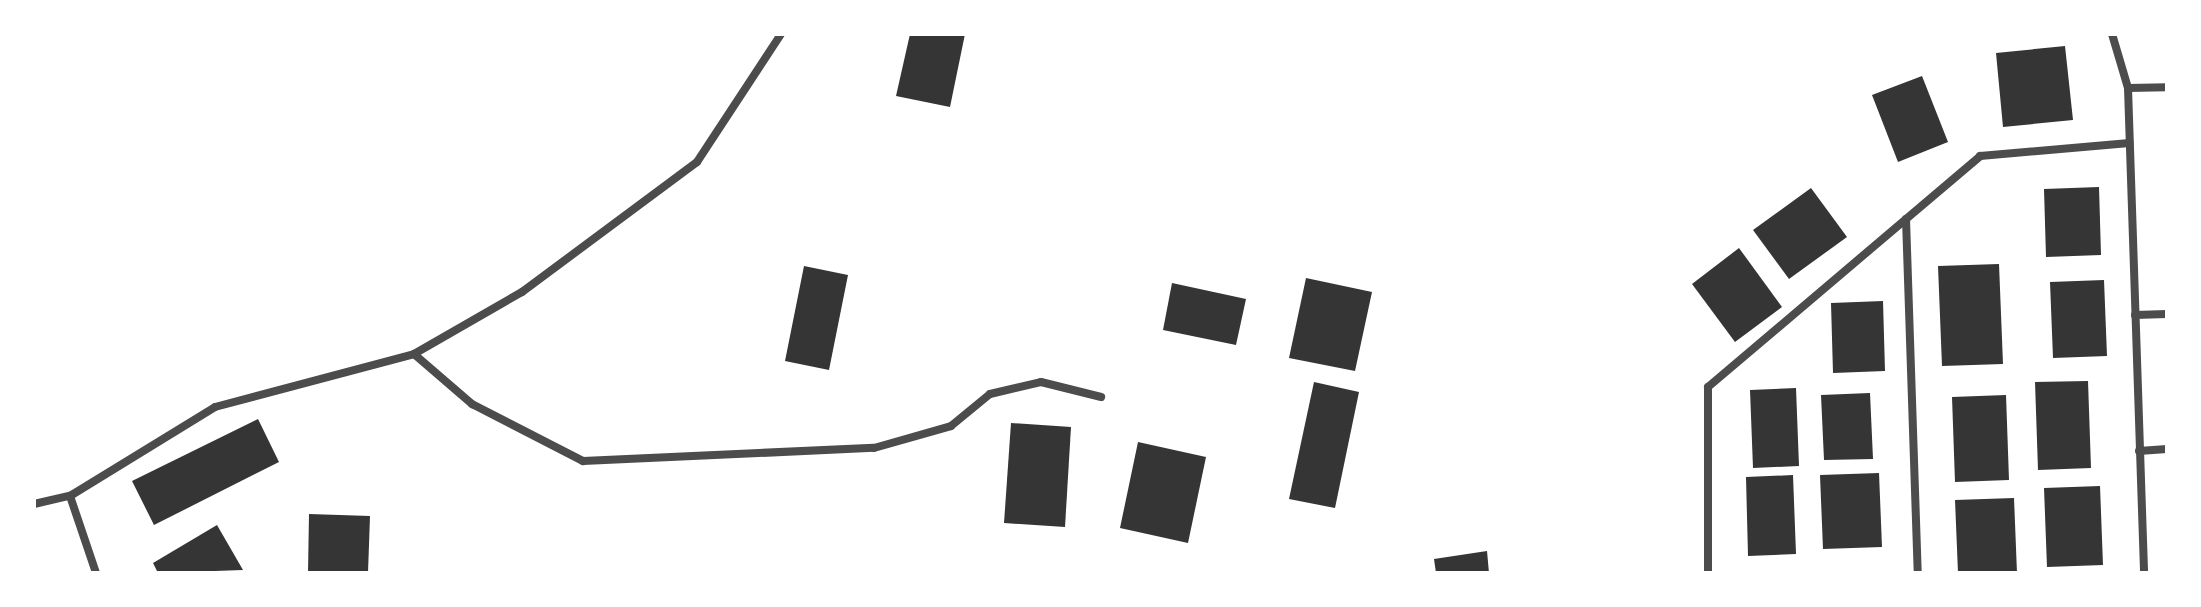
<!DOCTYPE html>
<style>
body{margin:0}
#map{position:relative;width:2201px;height:607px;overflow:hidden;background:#fff;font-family:"Crimson Pro",serif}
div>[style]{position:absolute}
.building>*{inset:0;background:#353535}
.minor>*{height:8px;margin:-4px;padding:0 4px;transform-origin:4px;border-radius:4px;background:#4c4c4c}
span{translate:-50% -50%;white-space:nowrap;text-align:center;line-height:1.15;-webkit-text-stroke:6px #fff;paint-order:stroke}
.frame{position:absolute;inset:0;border:36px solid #fff;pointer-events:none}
</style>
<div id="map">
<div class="building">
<div style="clip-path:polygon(910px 34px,965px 34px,950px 107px,896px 96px)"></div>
<div style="clip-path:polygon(2065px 46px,2073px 120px,2003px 127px,1996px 53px)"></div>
<div style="clip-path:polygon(1922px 76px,1948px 142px,1898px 162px,1872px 95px)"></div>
<div style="clip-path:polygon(2099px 187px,2101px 255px,2046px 257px,2044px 189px)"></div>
<div style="clip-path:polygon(1811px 188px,1847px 237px,1789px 279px,1753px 230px)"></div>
<div style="clip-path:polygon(1739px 248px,1782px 307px,1735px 342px,1692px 284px)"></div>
<div style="clip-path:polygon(1999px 264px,2003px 364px,1942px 366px,1938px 266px)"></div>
<div style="clip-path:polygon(804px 266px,848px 275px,829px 370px,785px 361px)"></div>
<div style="clip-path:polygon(1306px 278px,1372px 292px,1355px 371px,1289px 358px)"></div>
<div style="clip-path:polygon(2104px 280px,2107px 356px,2053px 358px,2050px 282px)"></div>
<div style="clip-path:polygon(1172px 283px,1246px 299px,1236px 345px,1163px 330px)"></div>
<div style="clip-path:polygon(1883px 301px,1885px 371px,1833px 373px,1831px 303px)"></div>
<div style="clip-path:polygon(2088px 381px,2091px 468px,2038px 470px,2035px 382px)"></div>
<div style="clip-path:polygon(1314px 382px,1359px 392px,1335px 508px,1289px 499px)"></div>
<div style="clip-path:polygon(1796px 388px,1799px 466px,1753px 468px,1750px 390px)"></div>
<div style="clip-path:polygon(1870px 393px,1873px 459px,1824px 460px,1821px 395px)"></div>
<div style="clip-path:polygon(2006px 395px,2009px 480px,1955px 482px,1952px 397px)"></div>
<div style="clip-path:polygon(258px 419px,279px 462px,154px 525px,132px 481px)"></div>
<div style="clip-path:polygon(1011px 423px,1071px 427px,1065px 527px,1004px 523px)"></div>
<div style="clip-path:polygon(1138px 442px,1206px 457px,1188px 543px,1120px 528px)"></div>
<div style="clip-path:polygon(1879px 473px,1882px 547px,1823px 549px,1820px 475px)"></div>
<div style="clip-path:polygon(1793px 475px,1796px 554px,1748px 556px,1746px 477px)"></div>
<div style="clip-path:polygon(2100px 486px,2103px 565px,2047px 567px,2044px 488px)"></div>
<div style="clip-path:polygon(2014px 498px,2017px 573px,1958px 573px,1955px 500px)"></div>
<div style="clip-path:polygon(309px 514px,370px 516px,368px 573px,308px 573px)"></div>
<div style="clip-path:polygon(217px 525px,243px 570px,158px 573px,153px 563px)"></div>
<div style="clip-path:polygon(1487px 551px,1489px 573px,1436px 573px,1434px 559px)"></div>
</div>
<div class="minor">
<div style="left:2112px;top:34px;width:56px;rotate:73.5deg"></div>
<div style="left:2128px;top:88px;width:485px;rotate:88.1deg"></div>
<div style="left:2128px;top:88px;width:39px;rotate:-1deg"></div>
<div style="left:1906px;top:219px;width:354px;rotate:88.1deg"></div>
<div style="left:2135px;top:315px;width:32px;rotate:-2deg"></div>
<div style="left:414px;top:354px;width:125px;rotate:-29.9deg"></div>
<div style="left:522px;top:292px;width:218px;rotate:-36.6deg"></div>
<div style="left:697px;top:162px;width:153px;rotate:-56.7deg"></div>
<div style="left:2139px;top:451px;width:28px;rotate:-4deg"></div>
<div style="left:70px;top:496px;width:81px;rotate:71.3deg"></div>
<div style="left:34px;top:504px;width:37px;rotate:-13deg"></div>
<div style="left:70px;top:496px;width:170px;rotate:-31.5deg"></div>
<div style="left:215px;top:407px;width:206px;rotate:-14.9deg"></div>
<div style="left:414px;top:354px;width:77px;rotate:40.8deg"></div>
<div style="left:472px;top:404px;width:125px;rotate:27.2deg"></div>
<div style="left:583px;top:461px;width:291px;rotate:-2.6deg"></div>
<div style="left:874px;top:448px;width:80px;rotate:-15.9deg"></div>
<div style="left:951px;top:426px;width:50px;rotate:-39.4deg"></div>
<div style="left:990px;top:394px;width:52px;rotate:-13.2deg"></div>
<div style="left:1041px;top:382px;width:62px;rotate:14deg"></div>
<div style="left:1708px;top:573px;width:186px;rotate:-90deg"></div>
<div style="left:1708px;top:387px;width:357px;rotate:-40.3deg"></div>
<div style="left:1980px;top:156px;width:150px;rotate:-5deg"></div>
</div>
<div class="frame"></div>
</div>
